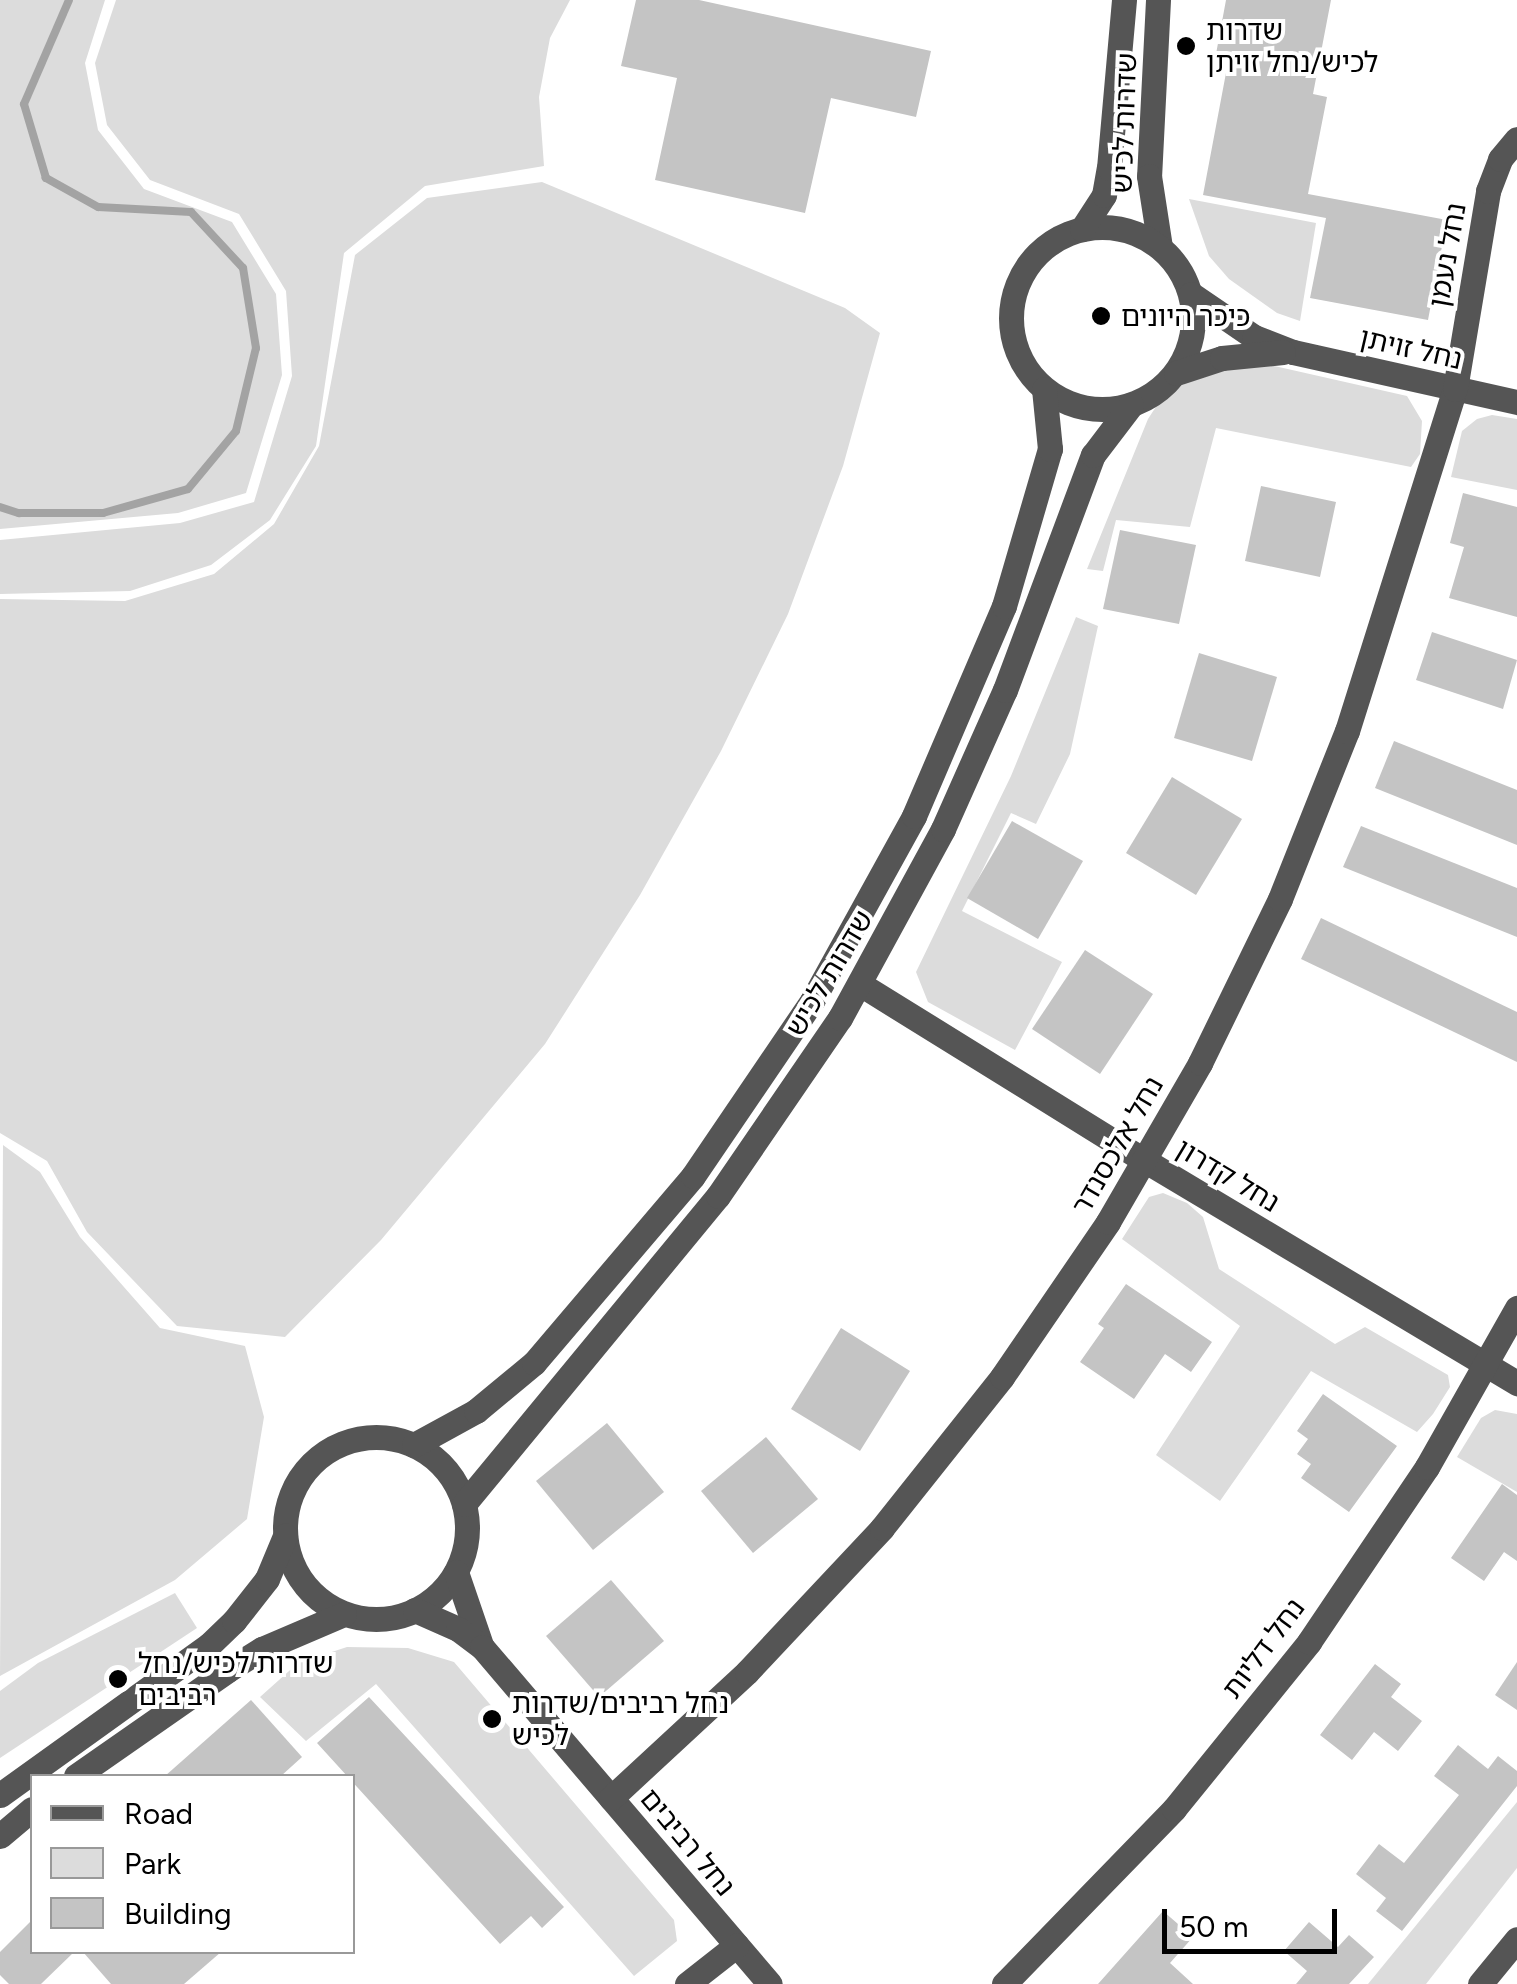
<!DOCTYPE html>
<meta charset="utf-8">
<style>
body{margin:0}
#map{position:relative;width:1517px;height:1984px;overflow:hidden;background:#fff;font-family:Figtree,"Noto Sans Hebrew",sans-serif}
div>[style]{position:absolute}
.green>*{inset:0;background:#dcdcdc}
.stream>*{height:8px;margin:-4px;padding:0 4px;transform-origin:4px;border-radius:4px;background:#a3a3a3}
.building>*{inset:0;background:#c4c4c4}
.minor>*{height:25px;margin:-12.5px;padding:0 12.5px;transform-origin:12.5px;border-radius:12.5px;background:#555}
.minor>.ring{margin:-12.5px;padding:0;box-sizing:content-box;background:none;border:25px solid #555;border-radius:50%}
.dots>*{width:28px;height:28px;translate:-50% -50%;box-sizing:border-box;border:5px solid #fff;border-radius:50%}
span{translate:-50% -50%;white-space:nowrap;text-align:center;line-height:1.15;-webkit-text-stroke:8px #fff;paint-order:stroke}
.poi-label{font-size:28px;color:#000}
.left{translate:0 -50%;text-align:left}
.street-label{font-size:28px;color:#000}
.legend{position:absolute;left:30px;top:1774px;width:325px;height:180px;box-sizing:border-box;background:#fff;border:2px solid #999;margin:0;padding:12px 18px;list-style:none;font-size:30px;color:#000}
.legend li{display:flex;align-items:center;gap:20px;height:50px}
.legend b{width:50px;border:2px solid #999}
.scale{position:absolute;left:1162px;top:1909px;width:175px;height:45px;box-sizing:border-box;border:5px solid #000;border-top:0;padding-left:12px;font-size:30px;line-height:35px;white-space:nowrap;color:#000;-webkit-text-stroke:8px #fff;paint-order:stroke}
</style>
<div id="map">
<div class="green">
<div style="clip-path:polygon(0 0,105px 0,85px 63px,98px 130px,144px 189px,232px 222px,276px 294px,282px 375px,246px 493px,178px 513px,0 529px)"></div>
<div style="clip-path:polygon(116px 0,570px 0,550px 38px,539px 97px,544px 166px,425px 186px,344px 253px,316px 446px,270px 520px,211px 565px,130px 591px,0 594px,0 540px,180px 523px,254px 502px,292px 376px,286px 291px,239px 214px,150px 180px,107px 125px,95px 63px)"></div>
<div style="clip-path:polygon(542px 182px,845px 308px,880px 333px,843px 466px,788px 614px,721px 751px,640px 895px,545px 1044px,381px 1240px,285px 1337px,177px 1326px,87px 1232px,47px 1161px,0 1133px,0 599px,125px 601px,214px 574px,274px 524px,319px 446px,355px 255px,427px 198px)"></div>
<div style="clip-path:polygon(1189px 199px,1316px 223px,1300px 321px,1277px 313px,1229px 279px,1209px 256px)"></div>
<div style="clip-path:polygon(1236px 364px,1270px 365px,1407px 396px,1422px 421px,1420px 454px,1411px 467px,1216px 428px,1190px 527px,1116px 520px,1103px 571px,1087px 569px,1148px 419px,1161px 399px,1195px 377px)"></div>
<div style="clip-path:polygon(1492px 415px,1517px 419px,1517px 490px,1451px 477px,1462px 431px,1477px 419px)"></div>
<div style="clip-path:polygon(1076px 617px,1098px 626px,1070px 754px,1036px 824px,1011px 813px,962px 911px,1062px 962px,1015px 1050px,928px 1002px,916px 972px,1011px 776px)"></div>
<div style="clip-path:polygon(3px 1145px,40px 1172px,80px 1237px,160px 1328px,245px 1346px,264px 1417px,247px 1519px,175px 1580px,0 1676px)"></div>
<div style="clip-path:polygon(1163px 1193px,1187px 1203px,1203px 1217px,1219px 1269px,1335px 1344px,1365px 1327px,1448px 1375px,1450px 1387px,1433px 1414px,1417px 1432px,1311px 1371px,1220px 1501px,1156px 1455px,1240px 1326px,1122px 1239px,1149px 1197px)"></div>
<div style="clip-path:polygon(1495px 1410px,1517px 1414px,1517px 1492px,1457px 1457px,1481px 1418px)"></div>
<div style="clip-path:polygon(175px 1593px,197px 1628px,0 1758px,0 1691px,38px 1663px)"></div>
<div style="clip-path:polygon(347px 1647px,408px 1648px,454px 1662px,674px 1920px,677px 1941px,634px 1976px,376px 1684px,306px 1741px,260px 1697px,298px 1663px)"></div>
<div style="clip-path:polygon(1517px 1802px,1517px 1868px,1426px 1984px,1368px 1984px)"></div>
</div>
<div class="stream">
<div style="left:0;top:507px;width:20px;rotate:18deg"></div>
<div style="left:19px;top:513px;width:84px"></div>
<div style="left:103px;top:513px;width:88px;rotate:-15.8deg"></div>
<div style="left:188px;top:489px;width:75px;rotate:-50.4deg"></div>
<div style="left:236px;top:431px;width:85px;rotate:-76.5deg"></div>
<div style="left:256px;top:348px;width:81px;rotate:-99.2deg"></div>
<div style="left:243px;top:268px;width:76px;rotate:-132.9deg"></div>
<div style="left:191px;top:212px;width:93px;rotate:-176.9deg"></div>
<div style="left:98px;top:207px;width:60px;rotate:-150.9deg"></div>
<div style="left:46px;top:178px;width:77px;rotate:-106.6deg"></div>
<div style="left:24px;top:104px;width:113px;rotate:-66.6deg"></div>
</div>
<div class="building">
<div style="clip-path:polygon(636px 0,699px 0,931px 51px,916px 117px,831px 98px,805px 213px,655px 180px,677px 78px,621px 66px)"></div>
<div style="clip-path:polygon(1226px 0,1331px 0,1313px 94px,1327px 97px,1308px 194px,1447px 220px,1428px 320px,1310px 298px,1326px 218px,1203px 195px,1229px 57px,1216px 54px)"></div>
<div style="clip-path:polygon(1261px 486px,1336px 502px,1320px 577px,1245px 561px)"></div>
<div style="clip-path:polygon(1463px 493px,1517px 507px,1517px 617px,1449px 598px,1464px 547px,1450px 543px)"></div>
<div style="clip-path:polygon(1120px 530px,1196px 545px,1179px 624px,1103px 609px)"></div>
<div style="clip-path:polygon(1432px 632px,1517px 660px,1503px 709px,1416px 680px)"></div>
<div style="clip-path:polygon(1199px 653px,1277px 677px,1252px 761px,1174px 738px)"></div>
<div style="clip-path:polygon(1394px 741px,1517px 790px,1517px 845px,1375px 788px)"></div>
<div style="clip-path:polygon(1172px 777px,1242px 819px,1196px 895px,1126px 853px)"></div>
<div style="clip-path:polygon(1012px 821px,1083px 861px,1038px 939px,967px 898px)"></div>
<div style="clip-path:polygon(1361px 826px,1517px 888px,1517px 937px,1343px 867px)"></div>
<div style="clip-path:polygon(1321px 918px,1517px 1012px,1517px 1062px,1301px 959px)"></div>
<div style="clip-path:polygon(1085px 950px,1153px 994px,1100px 1074px,1032px 1029px)"></div>
<div style="clip-path:polygon(1126px 1284px,1212px 1342px,1191px 1372px,1165px 1354px,1134px 1399px,1080px 1362px,1104px 1328px,1098px 1324px)"></div>
<div style="clip-path:polygon(841px 1328px,910px 1371px,860px 1451px,791px 1409px)"></div>
<div style="clip-path:polygon(1323px 1394px,1397px 1446px,1349px 1512px,1301px 1478px,1311px 1464px,1297px 1454px,1308px 1439px,1297px 1431px)"></div>
<div style="clip-path:polygon(607px 1423px,664px 1492px,593px 1550px,536px 1481px)"></div>
<div style="clip-path:polygon(766px 1437px,818px 1499px,753px 1553px,701px 1491px)"></div>
<div style="clip-path:polygon(1502px 1484px,1517px 1495px,1517px 1561px,1504px 1552px,1484px 1581px,1451px 1558px)"></div>
<div style="clip-path:polygon(611px 1580px,664px 1641px,599px 1697px,546px 1636px)"></div>
<div style="clip-path:polygon(1517px 1662px,1517px 1710px,1495px 1695px)"></div>
<div style="clip-path:polygon(1375px 1664px,1401px 1684px,1391px 1697px,1422px 1721px,1398px 1751px,1374px 1732px,1352px 1760px,1320px 1735px)"></div>
<div style="clip-path:polygon(369px 1697px,564px 1907px,542px 1928px,531px 1916px,500px 1944px,317px 1743px)"></div>
<div style="clip-path:polygon(251px 1700px,302px 1757px,281px 1776px,165px 1776px)"></div>
<div style="clip-path:polygon(1458px 1745px,1488px 1769px,1498px 1756px,1517px 1771px,1517px 1786px,1402px 1931px,1376px 1911px,1386px 1898px,1356px 1874px,1379px 1844px,1404px 1863px,1459px 1795px,1434px 1776px)"></div>
<div style="clip-path:polygon(1163px 1911px,1193px 1937px,1170px 1963px,1193px 1984px,1098px 1984px)"></div>
<div style="clip-path:polygon(32px 1920px,32px 1952px,74px 1952px,41px 1984px,9px 1984px,0 1975px,0 1952px)"></div>
<div style="clip-path:polygon(1309px 1922px,1338px 1947px,1349px 1935px,1374px 1957px,1349px 1984px,1296px 1984px,1307px 1971px,1284px 1951px)"></div>
<div style="clip-path:polygon(83px 1952px,221px 1952px,184px 1984px,111px 1984px)"></div>
</div>
<div class="minor">
<div style="left:1158px;top:0;width:176px;rotate:92.9deg"></div>
<div style="left:1149px;top:176px;width:72px;rotate:81.2deg"></div>
<div class="ring" style="left:1011px;top:227px;width:157px;height:157px"></div>
<div style="left:1082px;top:229px;width:40px;rotate:-57.1deg"></div>
<div style="left:1104px;top:195px;width:27px;rotate:-80deg"></div>
<div style="left:1109px;top:168px;width:169px;rotate:-84.9deg"></div>
<div style="left:1191px;top:294px;width:76px;rotate:34.3deg"></div>
<div style="left:1254px;top:337px;width:42px;rotate:21deg"></div>
<div style="left:1293px;top:352px;width:230px;rotate:12.6deg"></div>
<div style="left:1176px;top:373px;width:48px;rotate:-18.1deg"></div>
<div style="left:1222px;top:358px;width:61px;rotate:-5.6deg"></div>
<div style="left:860px;top:984px;width:334px;rotate:31.8deg"></div>
<div style="left:1144px;top:1160px;width:435px;rotate:30.9deg"></div>
<div class="ring" style="left:285px;top:1437px;width:157px;height:157px"></div>
<div style="left:414px;top:1445px;width:71px;rotate:-28.7deg"></div>
<div style="left:476px;top:1411px;width:75px;rotate:-39.6deg"></div>
<div style="left:534px;top:1363px;width:245px;rotate:-49.6deg"></div>
<div style="left:693px;top:1176px;width:212px;rotate:-55.8deg"></div>
<div style="left:812px;top:1001px;width:211px;rotate:-61.1deg"></div>
<div style="left:914px;top:816px;width:228px;rotate:-66.8deg"></div>
<div style="left:1004px;top:606px;width:164px;rotate:-73.7deg"></div>
<div style="left:1050px;top:449px;width:60px;rotate:-95.7deg"></div>
<div style="left:464px;top:1504px;width:399px;rotate:-50.5deg"></div>
<div style="left:718px;top:1196px;width:216px;rotate:-55.6deg"></div>
<div style="left:840px;top:1018px;width:215px;rotate:-61.4deg"></div>
<div style="left:943px;top:829px;width:152px;rotate:-66deg"></div>
<div style="left:1005px;top:690px;width:251px;rotate:-69.5deg"></div>
<div style="left:1093px;top:455px;width:63px;rotate:-52.8deg"></div>
<div style="left:456px;top:1572px;width:74px;rotate:71.1deg"></div>
<div style="left:415px;top:1610px;width:47px;rotate:23.8deg"></div>
<div style="left:458px;top:1629px;width:30px;rotate:37deg"></div>
<div style="left:482px;top:1647px;width:443px;rotate:49.5deg"></div>
<div style="left:76px;top:1776px;width:185px;rotate:-34.9deg"></div>
<div style="left:228px;top:1670px;width:40px;rotate:-32deg"></div>
<div style="left:262px;top:1649px;width:89px;rotate:-23.1deg"></div>
<div style="left:0;top:1795px;width:257px;rotate:-35.7deg"></div>
<div style="left:209px;top:1645px;width:35px;rotate:-44deg"></div>
<div style="left:234px;top:1621px;width:53px;rotate:-51.8deg"></div>
<div style="left:267px;top:1579px;width:47px;rotate:-67.3deg"></div>
<div style="left:611px;top:1798px;width:185px;rotate:-42.8deg"></div>
<div style="left:747px;top:1672px;width:197px;rotate:-46.8deg"></div>
<div style="left:882px;top:1528px;width:193px;rotate:-51.5deg"></div>
<div style="left:1002px;top:1377px;width:188px;rotate:-55.6deg"></div>
<div style="left:1108px;top:1222px;width:184px;rotate:-59.9deg"></div>
<div style="left:1200px;top:1063px;width:182px;rotate:-64deg"></div>
<div style="left:1280px;top:899px;width:181px;rotate:-68.3deg"></div>
<div style="left:1347px;top:731px;width:359px;rotate:-72.5deg"></div>
<div style="left:1455px;top:389px;width:201px;rotate:-80.5deg"></div>
<div style="left:1488px;top:191px;width:34px;rotate:-69deg"></div>
<div style="left:1500px;top:159px;width:26px;rotate:-50deg"></div>
<div style="left:0;top:1836px;width:42px;rotate:-40.2deg"></div>
<div style="left:687px;top:1984px;width:63px;rotate:-38deg"></div>
<div style="left:1004px;top:1984px;width:244px;rotate:-45.8deg"></div>
<div style="left:1174px;top:1809px;width:215px;rotate:-51deg"></div>
<div style="left:1309px;top:1642px;width:211px;rotate:-56deg"></div>
<div style="left:1427px;top:1467px;width:183px;rotate:-60.5deg"></div>
<div style="left:1480px;top:1984px;width:58px;rotate:-50.6deg"></div>
</div>
<div class="dots">
<div style="left:1186px;top:46px;background:#000"></div>
<div style="left:1101px;top:316px;background:#000"></div>
<div style="left:118px;top:1679px;background:#000"></div>
<div style="left:492px;top:1719px;background:#000"></div>
</div>
<div class="poi-label">
<span class="left" style="left:1206px;top:46px">שדרות<br>לכיש/נחל זויתן</span>
<span class="left" style="left:1121px;top:316px">כיכר היונים</span>
<span class="left" style="left:138px;top:1679px">שדרות לכיש/נחל<br>רביבים</span>
<span class="left" style="left:512px;top:1719px">נחל רביבים/שדרות<br>לכיש</span>
</div>
<div class="street-label">
<span style="left:1124px;top:123px;rotate:-88deg">שדרות לכיש</span>
<span style="left:1447px;top:255px;rotate:-80deg">נחל נעמן</span>
<span style="left:1411px;top:348px;rotate:13deg">נחל זויתן</span>
<span style="left:829px;top:973px;rotate:-59deg">שדרות לכיש</span>
<span style="left:1117px;top:1145px;rotate:-60deg">נחל אלכסנדר</span>
<span style="left:1228px;top:1175px;rotate:31deg">נחל קדרון</span>
<span style="left:1263px;top:1648px;rotate:-53deg">נחל דליות</span>
<span style="left:688px;top:1842px;rotate:50deg">נחל רביבים</span>
</div>
<ul class="legend">
<li><b style="height:12px;background:#555"></b>Road</li>
<li><b style="height:28px;background:#dcdcdc"></b>Park</li>
<li><b style="height:28px;background:#c4c4c4"></b>Building</li>
</ul>
<div class="scale">50 m</div>
</div>
